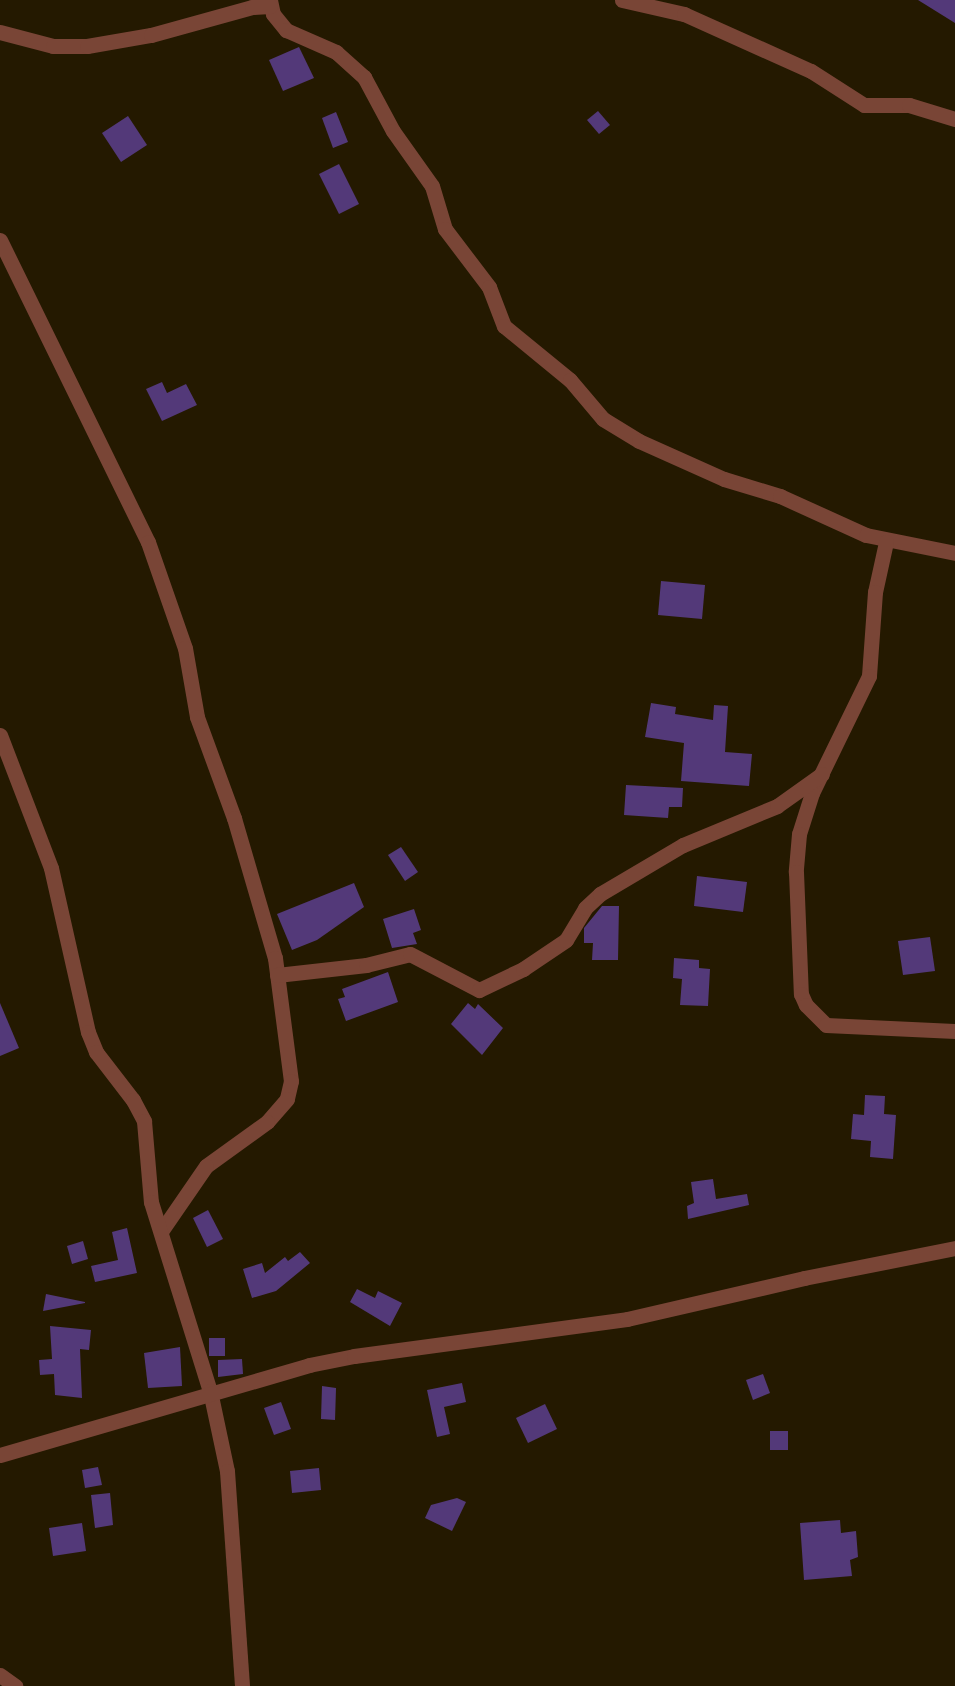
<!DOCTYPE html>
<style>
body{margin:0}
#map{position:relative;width:955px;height:1686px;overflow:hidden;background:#241900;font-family:Cabin,sans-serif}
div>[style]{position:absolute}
.building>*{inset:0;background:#533979}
.minor>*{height:15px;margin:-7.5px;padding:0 7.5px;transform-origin:7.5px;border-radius:7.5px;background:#794536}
span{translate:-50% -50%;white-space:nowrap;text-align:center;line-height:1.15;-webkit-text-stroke:6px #1a1000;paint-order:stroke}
</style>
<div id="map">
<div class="building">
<div style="clip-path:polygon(918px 0,955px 0,955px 23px)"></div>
<div style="clip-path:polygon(299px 47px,314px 78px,283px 91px,269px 60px)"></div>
<div style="clip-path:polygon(598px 111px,610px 125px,599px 134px,587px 120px)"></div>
<div style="clip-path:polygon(336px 112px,348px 142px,333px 148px,322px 118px)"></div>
<div style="clip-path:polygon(128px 116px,147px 145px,121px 162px,102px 133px)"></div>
<div style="clip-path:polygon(339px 164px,359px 204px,339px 214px,319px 174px)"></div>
<div style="clip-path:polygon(162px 382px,167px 393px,186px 384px,197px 405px,162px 421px,146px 389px)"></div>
<div style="clip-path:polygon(661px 581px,705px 585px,702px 619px,658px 615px)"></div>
<div style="clip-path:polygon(651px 703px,676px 707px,675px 714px,713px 720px,714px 705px,728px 706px,725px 752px,752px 754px,749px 786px,681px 781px,684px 743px,645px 737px)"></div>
<div style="clip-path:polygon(626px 785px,683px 788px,682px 807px,669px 807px,668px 818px,624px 815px)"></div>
<div style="clip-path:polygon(401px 847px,418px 872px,405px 881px,388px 855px)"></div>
<div style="clip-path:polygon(697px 876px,747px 882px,743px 912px,694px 906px)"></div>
<div style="clip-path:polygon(354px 883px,364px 907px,317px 940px,292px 950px,277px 914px)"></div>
<div style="clip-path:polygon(602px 906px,619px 906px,618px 960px,592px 960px,593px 943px,584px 943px,584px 928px)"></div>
<div style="clip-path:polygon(414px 909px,421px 930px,413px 933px,417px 944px,392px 948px,383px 919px)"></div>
<div style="clip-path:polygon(930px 937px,935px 971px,903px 975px,898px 941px)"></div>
<div style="clip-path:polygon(674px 958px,699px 960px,699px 968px,710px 969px,708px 1006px,680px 1005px,682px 979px,673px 978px)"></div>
<div style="clip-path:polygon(388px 972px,398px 1002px,346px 1021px,338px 999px,345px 997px,342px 989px)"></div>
<div style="clip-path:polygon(0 1003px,19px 1048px,0 1056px)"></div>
<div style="clip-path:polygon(468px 1003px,475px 1009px,478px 1004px,503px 1028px,482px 1055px,451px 1024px)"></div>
<div style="clip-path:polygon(865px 1095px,885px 1096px,884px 1114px,896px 1115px,893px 1159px,870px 1157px,871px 1141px,851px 1139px,853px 1114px,864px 1115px)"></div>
<div style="clip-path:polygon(713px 1179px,716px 1199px,747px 1194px,749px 1205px,688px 1219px,687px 1206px,694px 1203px,691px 1182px)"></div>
<div style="clip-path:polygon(208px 1210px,223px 1239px,207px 1247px,193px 1218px)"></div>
<div style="clip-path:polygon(127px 1228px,137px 1273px,95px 1282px,91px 1266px,118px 1260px,112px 1232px)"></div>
<div style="clip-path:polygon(83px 1241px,88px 1259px,72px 1264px,67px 1246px)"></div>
<div style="clip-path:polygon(300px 1252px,310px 1263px,276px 1291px,252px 1298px,243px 1269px,262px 1263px,265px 1273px,285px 1257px,288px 1261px)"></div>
<div style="clip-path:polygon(357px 1289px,375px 1298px,378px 1291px,402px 1303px,390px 1326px,350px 1302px)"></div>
<div style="clip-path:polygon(46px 1294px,85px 1302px,85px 1303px,43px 1311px)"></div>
<div style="clip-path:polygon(50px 1326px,91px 1330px,89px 1350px,80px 1349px,82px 1398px,55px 1395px,54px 1374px,40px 1375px,39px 1360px,52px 1359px)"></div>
<div style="clip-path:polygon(209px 1338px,225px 1338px,225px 1356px,209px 1356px)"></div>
<div style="clip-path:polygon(180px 1347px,182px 1386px,148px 1388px,144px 1353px)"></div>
<div style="clip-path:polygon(242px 1359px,243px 1374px,218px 1377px,218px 1360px)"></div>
<div style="clip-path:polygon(763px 1374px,770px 1393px,753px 1400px,746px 1380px)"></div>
<div style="clip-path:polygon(462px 1383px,466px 1402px,444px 1407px,450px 1434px,437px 1437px,427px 1390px)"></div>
<div style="clip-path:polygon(322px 1386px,336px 1388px,335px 1420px,321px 1419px)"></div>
<div style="clip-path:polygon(281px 1402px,291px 1429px,274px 1435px,264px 1408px)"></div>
<div style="clip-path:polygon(545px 1404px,557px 1429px,528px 1443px,516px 1418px)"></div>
<div style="clip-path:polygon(770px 1431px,788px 1431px,788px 1450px,770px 1450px)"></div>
<div style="clip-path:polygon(98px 1467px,102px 1485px,85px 1488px,82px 1470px)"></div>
<div style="clip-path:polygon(319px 1468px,321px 1490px,292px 1493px,290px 1471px)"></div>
<div style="clip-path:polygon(110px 1493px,113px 1525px,95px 1528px,91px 1495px)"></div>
<div style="clip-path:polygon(457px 1498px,466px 1502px,452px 1531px,425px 1518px,431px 1505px)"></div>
<div style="clip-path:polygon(840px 1520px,841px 1533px,856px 1531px,858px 1557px,850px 1560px,852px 1576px,804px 1580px,800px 1523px)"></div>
<div style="clip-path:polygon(82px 1523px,86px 1551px,53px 1556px,49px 1528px)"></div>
</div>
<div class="minor">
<div style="left:270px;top:0;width:14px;rotate:78deg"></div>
<div style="left:273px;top:14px;width:21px;rotate:51deg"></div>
<div style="left:286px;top:30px;width:55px;rotate:23.7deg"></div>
<div style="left:336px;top:52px;width:38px;rotate:42deg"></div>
<div style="left:364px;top:77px;width:61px;rotate:61.8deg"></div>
<div style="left:393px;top:131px;width:67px;rotate:54.7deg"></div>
<div style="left:432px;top:186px;width:45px;rotate:73.2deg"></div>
<div style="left:445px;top:229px;width:73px;rotate:52.8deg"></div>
<div style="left:489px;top:287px;width:42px;rotate:69deg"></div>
<div style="left:504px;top:326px;width:85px;rotate:39.3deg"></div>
<div style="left:570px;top:380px;width:51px;rotate:49.8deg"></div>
<div style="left:603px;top:419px;width:42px;rotate:31.4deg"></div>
<div style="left:639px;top:441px;width:93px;rotate:24.1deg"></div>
<div style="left:724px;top:479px;width:59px;rotate:16.9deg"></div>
<div style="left:780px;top:496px;width:94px;rotate:24.4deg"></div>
<div style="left:866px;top:535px;width:91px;rotate:11.4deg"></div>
<div style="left:622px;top:0;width:64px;rotate:12.7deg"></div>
<div style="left:684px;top:14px;width:139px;rotate:24.2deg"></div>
<div style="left:811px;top:71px;width:63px;rotate:32.7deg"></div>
<div style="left:864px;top:105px;width:45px"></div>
<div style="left:909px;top:105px;width:48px;rotate:16.9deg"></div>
<div style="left:0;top:32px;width:55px;rotate:14.8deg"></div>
<div style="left:53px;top:46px;width:34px"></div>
<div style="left:87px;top:46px;width:65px;rotate:-9.8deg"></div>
<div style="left:151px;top:35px;width:105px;rotate:-15.5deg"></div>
<div style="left:252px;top:7px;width:18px;rotate:-3deg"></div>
<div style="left:0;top:240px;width:336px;rotate:63.9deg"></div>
<div style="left:148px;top:542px;width:112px;rotate:70.8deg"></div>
<div style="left:185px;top:648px;width:70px;rotate:80.1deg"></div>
<div style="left:197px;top:717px;width:108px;rotate:69.9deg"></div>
<div style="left:234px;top:818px;width:146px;rotate:73.7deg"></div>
<div style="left:275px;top:958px;width:124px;rotate:82.6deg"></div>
<div style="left:291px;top:1081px;width:18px;rotate:103deg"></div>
<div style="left:287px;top:1099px;width:30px;rotate:131deg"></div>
<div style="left:267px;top:1122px;width:75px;rotate:144.2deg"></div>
<div style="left:206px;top:1166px;width:78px;rotate:124.5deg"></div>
<div style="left:886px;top:542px;width:51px;rotate:102.4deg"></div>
<div style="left:875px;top:592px;width:84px;rotate:94.1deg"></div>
<div style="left:869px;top:676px;width:130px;rotate:116deg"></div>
<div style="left:812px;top:793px;width:43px;rotate:107.6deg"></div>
<div style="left:799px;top:834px;width:38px;rotate:95deg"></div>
<div style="left:796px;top:872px;width:122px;rotate:87.7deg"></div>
<div style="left:801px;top:994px;width:12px;rotate:66deg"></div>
<div style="left:806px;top:1005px;width:28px;rotate:45deg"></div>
<div style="left:826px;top:1025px;width:129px;rotate:2.7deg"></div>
<div style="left:0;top:735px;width:142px;rotate:69deg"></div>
<div style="left:51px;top:868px;width:168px;rotate:77.3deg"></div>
<div style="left:88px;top:1032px;width:22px;rotate:68deg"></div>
<div style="left:96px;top:1052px;width:61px;rotate:52.4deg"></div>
<div style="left:133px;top:1100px;width:24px;rotate:62deg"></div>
<div style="left:144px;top:1121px;width:81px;rotate:85.1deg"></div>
<div style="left:151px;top:1202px;width:198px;rotate:72.7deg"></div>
<div style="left:210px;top:1391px;width:82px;rotate:78deg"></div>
<div style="left:227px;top:1471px;width:216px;rotate:86deg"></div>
<div style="left:277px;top:975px;width:90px;rotate:-6.4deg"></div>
<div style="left:366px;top:965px;width:45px;rotate:-14deg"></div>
<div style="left:410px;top:954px;width:78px;rotate:27.6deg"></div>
<div style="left:479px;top:990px;width:49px;rotate:-25.5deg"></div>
<div style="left:523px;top:969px;width:52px;rotate:-34deg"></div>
<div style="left:566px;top:940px;width:37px;rotate:-59deg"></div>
<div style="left:585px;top:908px;width:21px;rotate:-43deg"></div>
<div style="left:600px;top:894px;width:96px;rotate:-30.6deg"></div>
<div style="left:683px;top:845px;width:102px;rotate:-22.5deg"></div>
<div style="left:777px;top:806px;width:55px;rotate:-35.4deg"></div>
<div style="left:0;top:1455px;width:322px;rotate:-16.2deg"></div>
<div style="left:309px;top:1365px;width:46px;rotate:-11.3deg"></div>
<div style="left:354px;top:1356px;width:275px;rotate:-7.7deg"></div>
<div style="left:627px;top:1319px;width:182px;rotate:-13deg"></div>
<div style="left:804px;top:1278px;width:154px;rotate:-11.2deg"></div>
<div style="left:0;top:1675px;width:19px;rotate:36deg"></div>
</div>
</div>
